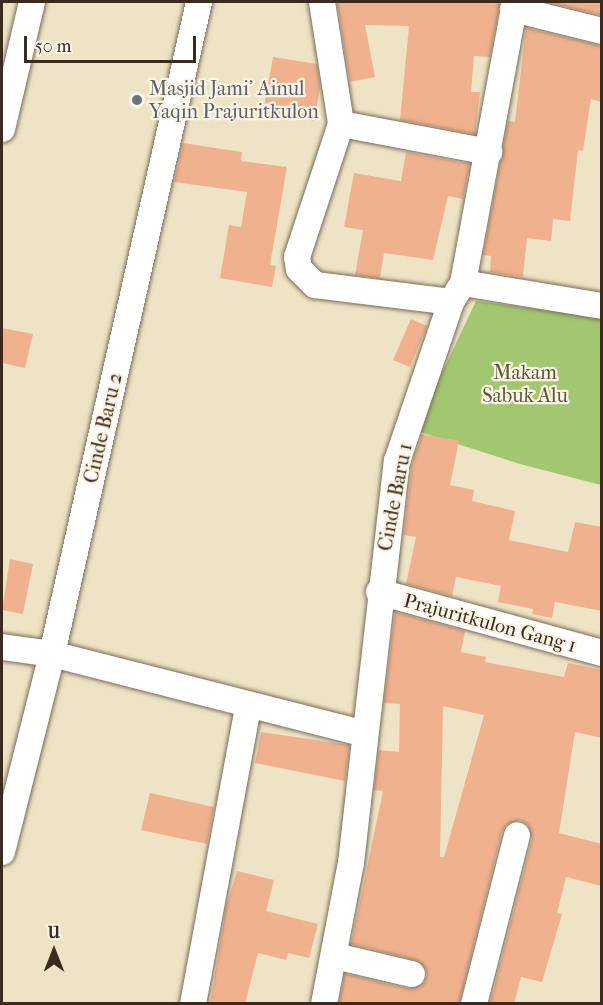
<!DOCTYPE html>
<style>
body{margin:0}
#map{position:relative;width:603px;height:1005px;overflow:hidden;background:#eee4c5;font-family:"IM FELL French Canon",serif}
div>[style]{position:absolute}
.green>*{inset:0;background:#a3c770}
.building>*{inset:0;background:#f0b28e}
.roads{filter:drop-shadow(0 0 2px #7a6b58) drop-shadow(0 0 2px #7a6b58)}
.minor>*{height:26px;margin:-13px;padding:0 13px;transform-origin:13px;border-radius:13px;background:#fff}
.dots>*{width:16px;height:16px;translate:-50% -50%;box-sizing:border-box;border:3px solid #fcf5e5;border-radius:50%}
span{translate:-50% -50%;white-space:nowrap;text-align:center;line-height:1.15;-webkit-text-stroke:4.5px #fcf5e5;paint-order:stroke}
.worship-label{font-size:20px;color:#5b616d}
.left{translate:0 -50%;text-align:left}
.park-label{font-size:20px;color:#5a5937}
.street-label{font-size:20px;color:#3b2a1e}
.frame{position:absolute;inset:0;border:3px solid #3b2a1e;pointer-events:none}
.north{position:absolute;left:24px;top:921px;width:60px;height:60px;-webkit-text-stroke:4px #fcf5e5;paint-order:stroke;rotate:0deg;font-size:16px;font-weight:700;line-height:24px;text-align:center;color:#3b2a1e}
.north::after{content:'';display:block;margin:auto;width:21px;height:27px;background:#3b2a1e;clip-path:polygon(50% 0,100% 100%,50% 72%,0 100%)}
.scale{position:absolute;left:24px;top:36px;width:172px;height:27px;box-sizing:border-box;border:3px solid #3b2a1e;border-top:0;padding-left:8px;font-size:18px;line-height:21px;white-space:nowrap;color:#3b2a1e;-webkit-text-stroke:4px #fcf5e5;paint-order:stroke}
</style>
<div id="map">
<div class="green">
<div style="clip-path:polygon(476px 301px,601px 318px,601px 485px,520px 464px,420px 432px,427px 405px)"></div>
</div>
<div class="building">
<div style="clip-path:polygon(337px 2px,500px 2px,490px 57px,474px 56px,471px 92px,480px 92px,475px 134px,400px 120px,409px 26px,365px 25px,375px 77px,350px 82px)"></div>
<div style="clip-path:polygon(545px 2px,602px 2px,602px 15px)"></div>
<div style="clip-path:polygon(526px 28px,602px 46px,602px 102px,591px 99px,583px 151px,578px 150px,570px 221px,553px 219px,551px 241px,527px 238px,523px 277px,490px 272px,491px 256px,483px 255px,508px 121px,515px 122px)"></div>
<div style="clip-path:polygon(273px 57px,317px 64px,320px 88px,314px 121px,263px 112px)"></div>
<div style="clip-path:polygon(183px 143px,242px 152px,241px 161px,287px 167px,270px 265px,276px 266px,272px 287px,220px 278px,229px 225px,241px 227px,247px 192px,174px 182px)"></div>
<div style="clip-path:polygon(406px 152px,470px 164px,463px 199px,448px 196px,433px 260px,384px 253px,380px 278px,355px 275px,363px 230px,344px 227px,354px 173px,401px 181px)"></div>
<div style="clip-path:polygon(411px 319px,427px 326px,410px 367px,393px 360px)"></div>
<div style="clip-path:polygon(2px 328px,33px 334px,25px 368px,2px 363px)"></div>
<div style="clip-path:polygon(422px 434px,459px 441px,450px 485px,474px 490px,472px 501px,515px 511px,509px 540px,568px 552px,575px 522px,602px 527px,602px 611px,555px 602px,552px 618px,532px 614px,533px 609px,498px 602px,501px 586px,456px 577px,452px 596px,406px 584px,416px 537px,404px 535px,412px 464px)"></div>
<div style="clip-path:polygon(10px 559px,33px 564px,23px 614px,2px 610px)"></div>
<div style="clip-path:polygon(evenodd,395px 612px,465px 631px,461px 652px,486px 657px,485px 662px,564px 677px,568px 663px,602px 670px,602px 738px,575px 732px,559px 833px,602px 844px,602px 886px,566px 877px,557px 913px,562px 914px,542px 982px,521px 977px,514px 1004px,490px 1004px,532px 839px,528px 825px,520px 820px,507px 824px,502px 831px,459px 1004px,339px 1004px,345px 974px,409px 989px,422px 985px,427px 977px,426px 969px,416px 960px,351px 944px,383px 791px,374px 790px,379px 750px,399px 752px,400px 704px,384px 703px,395px 612px,443px 706px,484px 715px,444px 857px,440px 857px,443px 706px)"></div>
<div style="clip-path:polygon(261px 732px,349px 745px,345px 781px,255px 763px)"></div>
<div style="clip-path:polygon(150px 793px,214px 807px,207px 844px,141px 830px)"></div>
<div style="clip-path:polygon(237px 871px,274px 880px,266px 911px,318px 924px,309px 958px,288px 953px,286px 960px,258px 953px,245px 1004px,210px 1004px,226px 907px)"></div>
</div>
<div class="roads">
<div class="minor">
<div style="left:322px;top:2px;width:123px;rotate:81.1deg"></div>
<div style="left:341px;top:124px;width:140px;rotate:108.3deg"></div>
<div style="left:297px;top:257px;width:12px;rotate:81deg"></div>
<div style="left:299px;top:269px;width:23px;rotate:45deg"></div>
<div style="left:315px;top:285px;width:137px;rotate:7.1deg"></div>
<div style="left:513px;top:9px;width:92px;rotate:13.9deg"></div>
<div style="left:341px;top:124px;width:151px;rotate:10.7deg"></div>
<div style="left:2px;top:129px;width:130px;rotate:-76.7deg"></div>
<div style="left:463px;top:283px;width:141px;rotate:9.4deg"></div>
<div style="left:379px;top:592px;width:231px;rotate:15.3deg"></div>
<div style="left:2px;top:647px;width:50px;rotate:8deg"></div>
<div style="left:52px;top:654px;width:321px;rotate:14.3deg"></div>
<div style="left:2px;top:852px;width:204px;rotate:-75.8deg"></div>
<div style="left:52px;top:654px;width:668px;rotate:-77.29deg"></div>
<div style="left:335px;top:956px;width:79px;rotate:13.2deg"></div>
<div style="left:193px;top:1004px;width:303px;rotate:-79.5deg"></div>
<div style="left:324px;top:1004px;width:144px;rotate:-79.2deg"></div>
<div style="left:351px;top:863px;width:405px;rotate:-83.5deg"></div>
<div style="left:397px;top:461px;width:168px;rotate:-71.2deg"></div>
<div style="left:451px;top:302px;width:22px;rotate:-58deg"></div>
<div style="left:463px;top:283px;width:286px;rotate:-79.5deg"></div>
<div style="left:474px;top:1004px;width:174px;rotate:-75.7deg"></div>
</div>
</div>
<div class="dots">
<div style="left:137px;top:100px;background:#6b7280"></div>
</div>
<div class="worship-label">
<span class="left" style="left:149px;top:100px">Masjid Jami' Ainul<br>Yaqin Prajuritkulon</span>
</div>
<div class="park-label">
<span style="left:525px;top:384px">Makam<br>Sabuk Alu</span>
</div>
<div class="street-label">
<span style="left:103px;top:428px;rotate:-77deg">Cinde Baru 2</span>
<span style="left:395px;top:497px;rotate:-79deg">Cinde Baru 1</span>
<span style="left:490px;top:623px;rotate:15deg">Prajuritkulon Gang 1</span>
</div>
<div class="frame"></div>
<div class="north">U</div>
<div class="scale">50 m</div>
</div>
